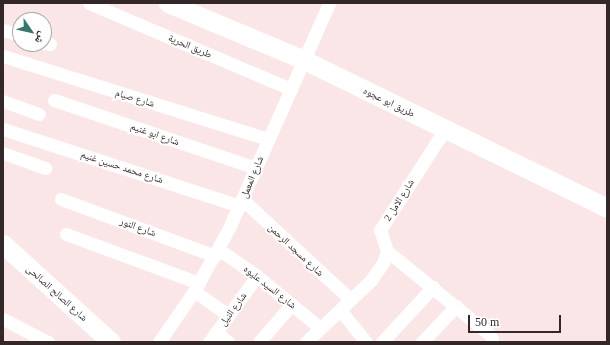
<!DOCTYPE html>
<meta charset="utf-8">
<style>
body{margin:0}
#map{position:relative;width:610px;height:345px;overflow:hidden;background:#fbe6e7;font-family:"Times New Roman","Noto Naskh Arabic",serif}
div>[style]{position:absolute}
.street>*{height:13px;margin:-6.5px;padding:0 6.5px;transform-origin:6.5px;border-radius:6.5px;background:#fff}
.secondary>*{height:19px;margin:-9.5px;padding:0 9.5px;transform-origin:9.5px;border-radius:9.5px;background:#fff}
span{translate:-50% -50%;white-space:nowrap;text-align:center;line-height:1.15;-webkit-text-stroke:4px #fff;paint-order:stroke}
.street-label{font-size:10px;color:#342728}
.frame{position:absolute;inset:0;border:4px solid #342728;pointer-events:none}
.north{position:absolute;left:12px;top:12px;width:40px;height:40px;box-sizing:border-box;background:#fff;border:1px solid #aea9a9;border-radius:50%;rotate:124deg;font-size:11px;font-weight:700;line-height:16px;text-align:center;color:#342728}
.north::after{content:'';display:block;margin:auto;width:14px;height:18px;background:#35786b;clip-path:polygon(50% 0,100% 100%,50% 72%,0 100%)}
.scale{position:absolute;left:468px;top:315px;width:93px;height:18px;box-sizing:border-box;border:2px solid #342728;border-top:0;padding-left:5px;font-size:12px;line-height:14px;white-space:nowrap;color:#342728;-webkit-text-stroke:3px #fff;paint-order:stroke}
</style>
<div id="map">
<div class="street">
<div style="left:89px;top:3px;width:220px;rotate:23.1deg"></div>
<div style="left:3px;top:30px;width:18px;rotate:16deg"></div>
<div style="left:44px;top:43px;width:6px;rotate:9deg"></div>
<div style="left:3px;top:56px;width:278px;rotate:17.4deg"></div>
<div style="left:54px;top:100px;width:213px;rotate:18.6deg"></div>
<div style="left:3px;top:101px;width:38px;rotate:20deg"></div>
<div style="left:3px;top:129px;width:249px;rotate:18deg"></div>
<div style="left:3px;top:153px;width:45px;rotate:19.7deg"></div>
<div style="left:61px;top:199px;width:164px;rotate:20.3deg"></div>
<div style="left:243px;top:200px;width:146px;rotate:42.8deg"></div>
<div style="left:66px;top:234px;width:142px;rotate:20.2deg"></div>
<div style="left:218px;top:249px;width:47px;rotate:34.7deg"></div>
<div style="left:257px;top:276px;width:82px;rotate:39.5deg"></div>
<div style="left:387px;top:251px;width:132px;rotate:39.1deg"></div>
<div style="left:489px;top:334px;width:6px;rotate:59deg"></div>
<div style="left:492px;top:339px;width:3px;rotate:108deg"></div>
<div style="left:194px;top:291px;width:42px;rotate:35.2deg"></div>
<div style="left:340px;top:310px;width:41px;rotate:50.9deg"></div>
<div style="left:3px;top:319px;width:51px;rotate:27.1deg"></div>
<div style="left:216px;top:332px;width:16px;rotate:40deg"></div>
<div style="left:159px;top:342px;width:62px;rotate:-55.5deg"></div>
<div style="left:194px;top:291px;width:72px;rotate:-60.9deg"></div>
<div style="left:229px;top:228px;width:246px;rotate:-66deg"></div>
<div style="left:209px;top:342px;width:82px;rotate:-54deg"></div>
<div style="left:259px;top:342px;width:50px;rotate:-49deg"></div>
<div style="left:306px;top:342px;width:90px;rotate:-43.6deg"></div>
<div style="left:371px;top:280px;width:21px;rotate:-55deg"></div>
<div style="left:383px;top:263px;width:13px;rotate:-72deg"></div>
<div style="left:387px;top:251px;width:22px;rotate:-108deg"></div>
<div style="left:380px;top:230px;width:120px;rotate:-57.2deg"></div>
<div style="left:382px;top:342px;width:75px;rotate:-47.2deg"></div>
<div style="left:422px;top:342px;width:50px;rotate:-46.6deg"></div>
</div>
<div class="secondary">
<div style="left:168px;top:3px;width:147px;rotate:22.7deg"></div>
<div style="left:304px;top:60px;width:337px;rotate:26deg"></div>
<div style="left:3px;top:244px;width:146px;rotate:42.2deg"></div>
</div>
<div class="street-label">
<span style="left:190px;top:46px;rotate:23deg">طريق الحرية</span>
<span style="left:135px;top:98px;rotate:17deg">شارع صيام</span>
<span style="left:389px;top:102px;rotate:26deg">طريق ابو عجوه</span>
<span style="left:155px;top:134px;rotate:19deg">شارع ابو غنيم</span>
<span style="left:122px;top:167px;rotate:18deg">شارع محمد حسين غنيم</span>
<span style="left:252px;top:177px;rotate:-67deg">شارع المعمل</span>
<span style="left:399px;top:200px;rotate:-58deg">شارع الامل 2</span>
<span style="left:138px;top:227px;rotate:20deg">شارع النور</span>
<span style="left:296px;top:250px;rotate:43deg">شارع مسجد الرحمن</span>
<span style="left:270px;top:287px;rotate:38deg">شارع السيد عليوه</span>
<span style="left:57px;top:293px;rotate:42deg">شارع الصالح الصالحى</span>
<span style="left:233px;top:309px;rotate:-54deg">شارع النيل</span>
</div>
<div class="frame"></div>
<div class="north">ش</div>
<div class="scale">50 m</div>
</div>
